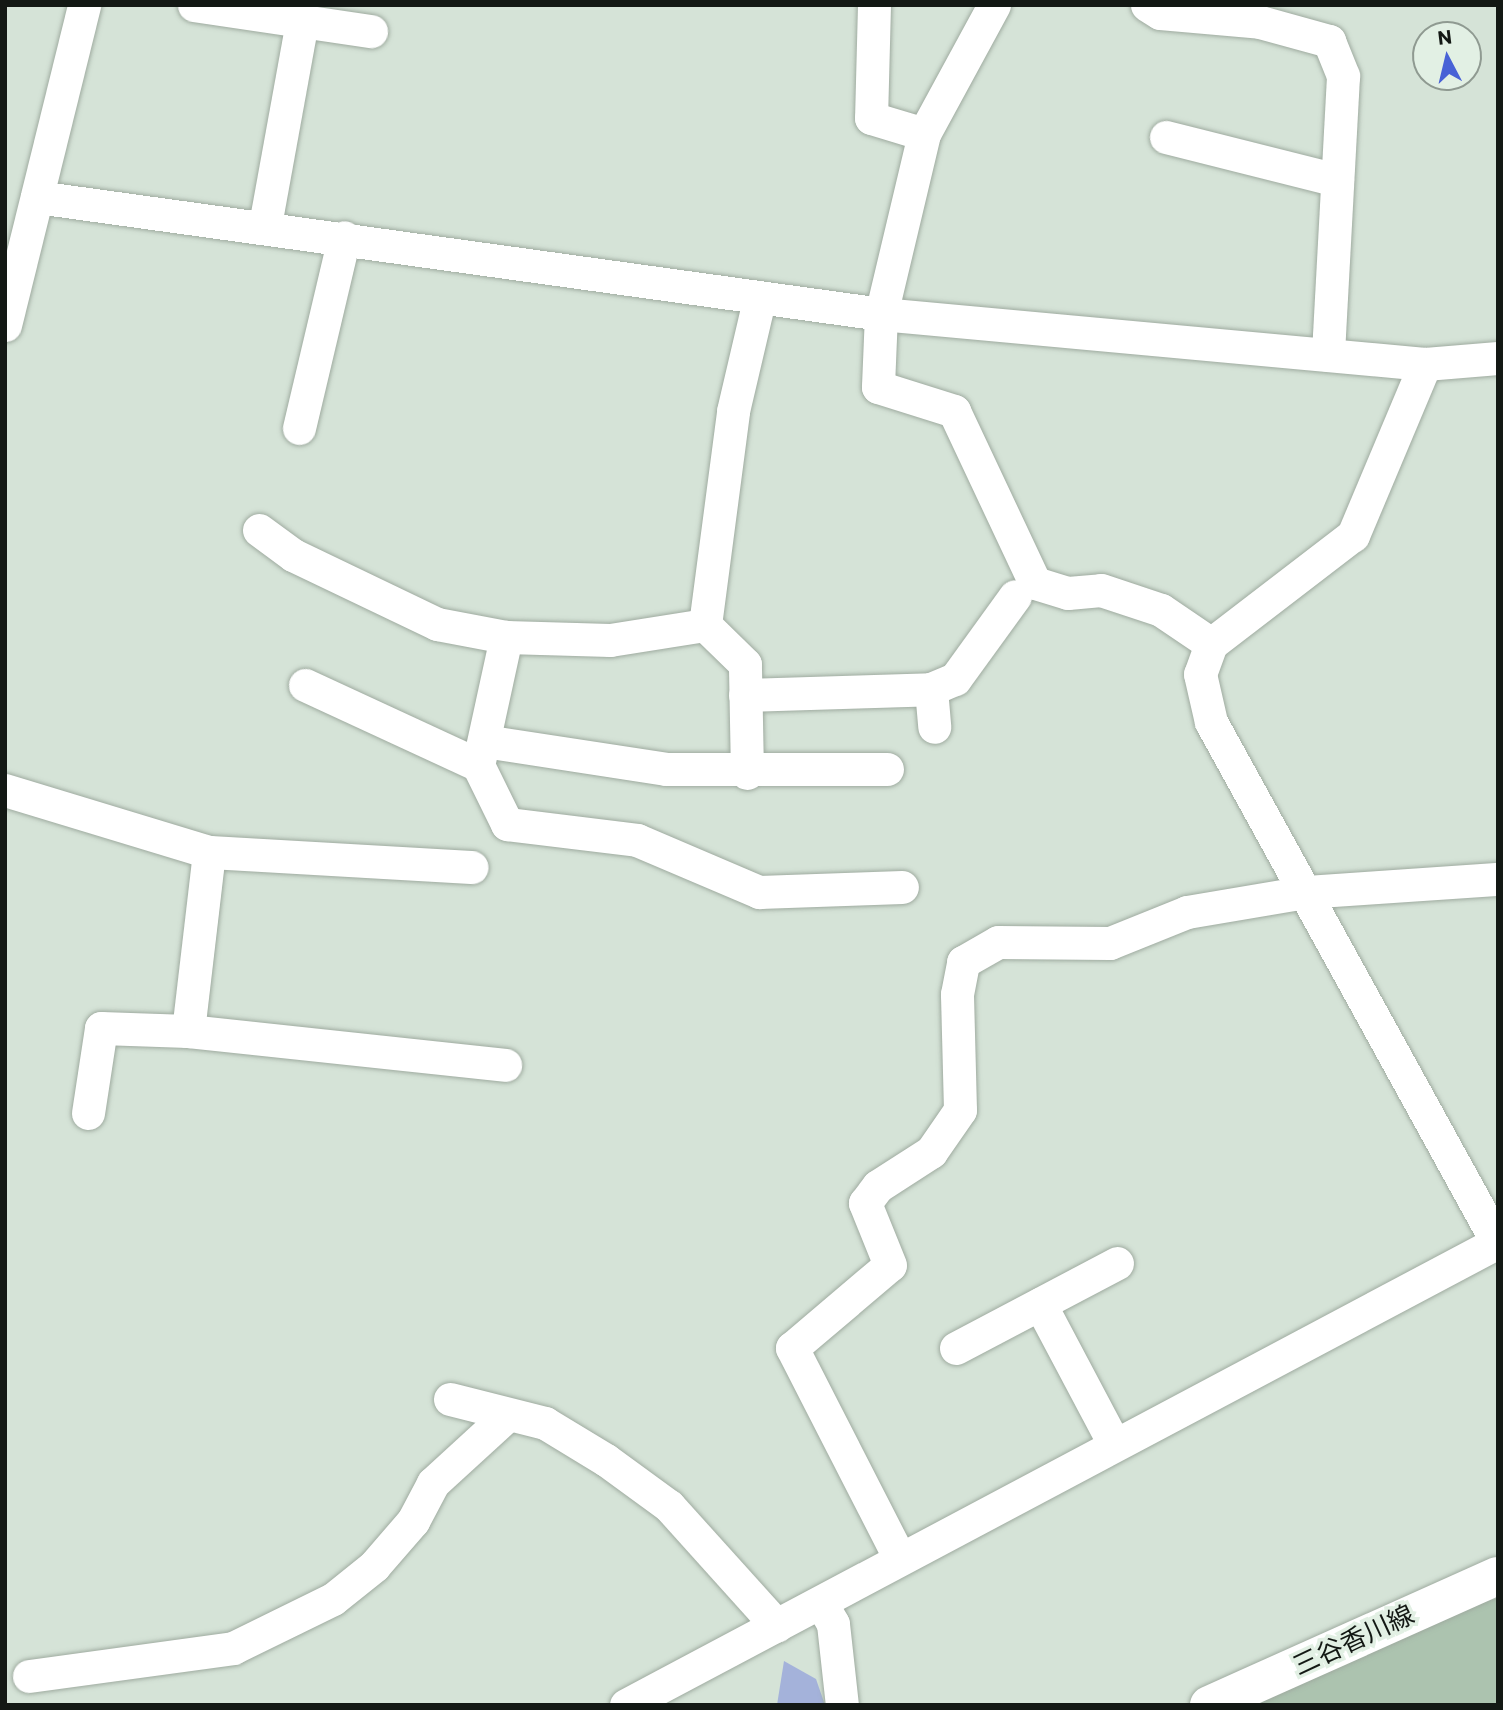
<!DOCTYPE html>
<meta charset="utf-8">
<style>
body{margin:0}
#map{position:relative;width:1503px;height:1710px;overflow:hidden;background:#d5e3d7;font-family:Commissioner,"Noto Sans JP",sans-serif}
div>[style]{position:absolute}
.green>*{inset:0;background:#acc3af}
.water>*{inset:0;background:#a4b2da}
.roads{filter:drop-shadow(0 0 2px #9faba0) drop-shadow(0 0 2px #9faba0)}
.minor>*{height:33px;margin:-16.5px;padding:0 16.5px;transform-origin:16.5px;border-radius:16.5px;background:#fff}
.secondary>*{height:38px;margin:-19px;padding:0 19px;transform-origin:19px;border-radius:19px;background:#fff}
span{translate:-50% -50%;white-space:nowrap;text-align:center;line-height:1.15;-webkit-text-stroke:7px #e2f0e4;paint-order:stroke}
.street-label{font-size:26px;color:#131814}
.frame{position:absolute;inset:0;border:7px solid #131814;pointer-events:none}
.north{position:absolute;left:1412px;top:21px;width:70px;height:70px;box-sizing:border-box;background:#e2f0e4;border:2px solid #8f9a91;border-radius:50%;rotate:353deg;font-size:19px;font-weight:700;line-height:28px;text-align:center;color:#131814}
.north::after{content:'';display:block;margin:auto;width:24px;height:32px;background:#4862d6;clip-path:polygon(50% 0,100% 100%,50% 72%,0 100%)}
</style>
<div id="map">
<div class="green">
<div style="clip-path:polygon(1498px 1598px,1498px 1705px,1253px 1705px,1469px 1606px)"></div>
</div>
<div class="water">
<div style="clip-path:polygon(784px 1661px,816px 1679px,825px 1705px,777px 1705px)"></div>
</div>
<div class="roads">
<div class="minor">
<div style="left:194px;top:5px;width:179px;rotate:8.4deg"></div>
<div style="left:874px;top:5px;width:113px;rotate:91.5deg"></div>
<div style="left:871px;top:118px;width:55px;rotate:16.8deg"></div>
<div style="left:994px;top:5px;width:147px;rotate:118.5deg"></div>
<div style="left:924px;top:134px;width:185px;rotate:103.4deg"></div>
<div style="left:881px;top:314px;width:73px;rotate:92.4deg"></div>
<div style="left:878px;top:387px;width:80px;rotate:17.5deg"></div>
<div style="left:954px;top:411px;width:190px;rotate:64.8deg"></div>
<div style="left:1035px;top:583px;width:34px;rotate:17deg"></div>
<div style="left:1068px;top:593px;width:33px;rotate:-5deg"></div>
<div style="left:1101px;top:590px;width:63px;rotate:18.4deg"></div>
<div style="left:1161px;top:610px;width:60px;rotate:34.2deg"></div>
<div style="left:1147px;top:5px;width:15px;rotate:32deg"></div>
<div style="left:1160px;top:13px;width:100px;rotate:5.1deg"></div>
<div style="left:1260px;top:22px;width:72px;rotate:15.4deg"></div>
<div style="left:1329px;top:41px;width:38px;rotate:68deg"></div>
<div style="left:1343px;top:76px;width:279px;rotate:93.1deg"></div>
<div style="left:1166px;top:137px;width:176px;rotate:14.1deg"></div>
<div style="left:37px;top:197px;width:852px;rotate:7.89deg"></div>
<div style="left:881px;top:314px;width:546px;rotate:5.25deg"></div>
<div style="left:1425px;top:364px;width:73px;rotate:-4.7deg"></div>
<div style="left:265px;top:225px;width:207px;rotate:-79.7deg"></div>
<div style="left:5px;top:325px;width:330px;rotate:-76.1deg"></div>
<div style="left:1425px;top:364px;width:186px;rotate:112.8deg"></div>
<div style="left:1353px;top:535px;width:179px;rotate:142.5deg"></div>
<div style="left:1211px;top:644px;width:32px;rotate:110deg"></div>
<div style="left:1200px;top:674px;width:49px;rotate:77.1deg"></div>
<div style="left:1211px;top:722px;width:593px;rotate:61.19deg"></div>
<div style="left:299px;top:428px;width:196px;rotate:-76.7deg"></div>
<div style="left:259px;top:530px;width:42px;rotate:36.3deg"></div>
<div style="left:293px;top:555px;width:160px;rotate:25.6deg"></div>
<div style="left:437px;top:624px;width:70px;rotate:10.7deg"></div>
<div style="left:506px;top:637px;width:104px;rotate:1.7deg"></div>
<div style="left:610px;top:640px;width:96px;rotate:-9deg"></div>
<div style="left:305px;top:685px;width:191px;rotate:24.8deg"></div>
<div style="left:478px;top:765px;width:66px;rotate:63.8deg"></div>
<div style="left:507px;top:824px;width:131px;rotate:7deg"></div>
<div style="left:637px;top:840px;width:133px;rotate:23.1deg"></div>
<div style="left:759px;top:892px;width:143px;rotate:-2deg"></div>
<div style="left:931px;top:689px;width:38px;rotate:85deg"></div>
<div style="left:745px;top:695px;width:186px;rotate:-1.8deg"></div>
<div style="left:931px;top:689px;width:26px;rotate:-23deg"></div>
<div style="left:955px;top:679px;width:102px;rotate:-54.1deg"></div>
<div style="left:484px;top:741px;width:184px;rotate:8.7deg"></div>
<div style="left:666px;top:769px;width:221px"></div>
<div style="left:479px;top:761px;width:127px;rotate:-77.7deg"></div>
<div style="left:747px;top:773px;width:109px;rotate:-91.1deg"></div>
<div style="left:745px;top:664px;width:56px;rotate:-135.7deg"></div>
<div style="left:705px;top:625px;width:216px;rotate:-82.5deg"></div>
<div style="left:733px;top:411px;width:114px;rotate:-76.8deg"></div>
<div style="left:5px;top:790px;width:213px;rotate:16.9deg"></div>
<div style="left:209px;top:852px;width:263px;rotate:3.3deg"></div>
<div style="left:188px;top:1031px;width:180px;rotate:-83.3deg"></div>
<div style="left:88px;top:1113px;width:86px;rotate:-81.3deg"></div>
<div style="left:101px;top:1028px;width:87px;rotate:2deg"></div>
<div style="left:188px;top:1031px;width:319px;rotate:6.1deg"></div>
<div style="left:1040px;top:1304px;width:158px;rotate:62.1deg"></div>
<div style="left:956px;top:1348px;width:182px;rotate:-27.8deg"></div>
<div style="left:450px;top:1399px;width:98px;rotate:14.2deg"></div>
<div style="left:545px;top:1423px;width:71px;rotate:31.2deg"></div>
<div style="left:606px;top:1460px;width:78px;rotate:36.1deg"></div>
<div style="left:669px;top:1506px;width:161px;rotate:48deg"></div>
<div style="left:899px;top:1557px;width:235px;rotate:-117.1deg"></div>
<div style="left:792px;top:1348px;width:128px;rotate:-40.3deg"></div>
<div style="left:890px;top:1265px;width:67px;rotate:-112deg"></div>
<div style="left:865px;top:1203px;width:21px;rotate:-53deg"></div>
<div style="left:878px;top:1186px;width:63px;rotate:-32.7deg"></div>
<div style="left:931px;top:1152px;width:51px;rotate:-55.4deg"></div>
<div style="left:960px;top:1110px;width:116px;rotate:-91.5deg"></div>
<div style="left:957px;top:994px;width:33px;rotate:-79deg"></div>
<div style="left:963px;top:962px;width:40px;rotate:-29.7deg"></div>
<div style="left:998px;top:942px;width:112px;rotate:0.5deg"></div>
<div style="left:1110px;top:943px;width:83px;rotate:-21.9deg"></div>
<div style="left:1187px;top:912px;width:120px;rotate:-9.6deg"></div>
<div style="left:1305px;top:892px;width:193px;rotate:-3.9deg"></div>
<div style="left:821px;top:1603px;width:24px;rotate:60deg"></div>
<div style="left:833px;top:1624px;width:81px;rotate:83.7deg"></div>
<div style="left:29px;top:1676px;width:206px;rotate:-7.8deg"></div>
<div style="left:233px;top:1648px;width:111px;rotate:-26.1deg"></div>
<div style="left:333px;top:1599px;width:53px;rotate:-38.8deg"></div>
<div style="left:374px;top:1566px;width:60px;rotate:-49.1deg"></div>
<div style="left:413px;top:1521px;width:43px;rotate:-62.2deg"></div>
<div style="left:433px;top:1483px;width:99px;rotate:-42.5deg"></div>
<div style="left:626px;top:1705px;width:987px;rotate:-27.97deg"></div>
</div>
<div class="secondary">
<div style="left:1209px;top:1705px;width:316px;rotate:-24.1deg"></div>
</div>
</div>
<div class="street-label">
<span style="left:1353px;top:1639px;rotate:-25deg">三谷香川線</span>
</div>
<div class="frame"></div>
<div class="north">N</div>
</div>
